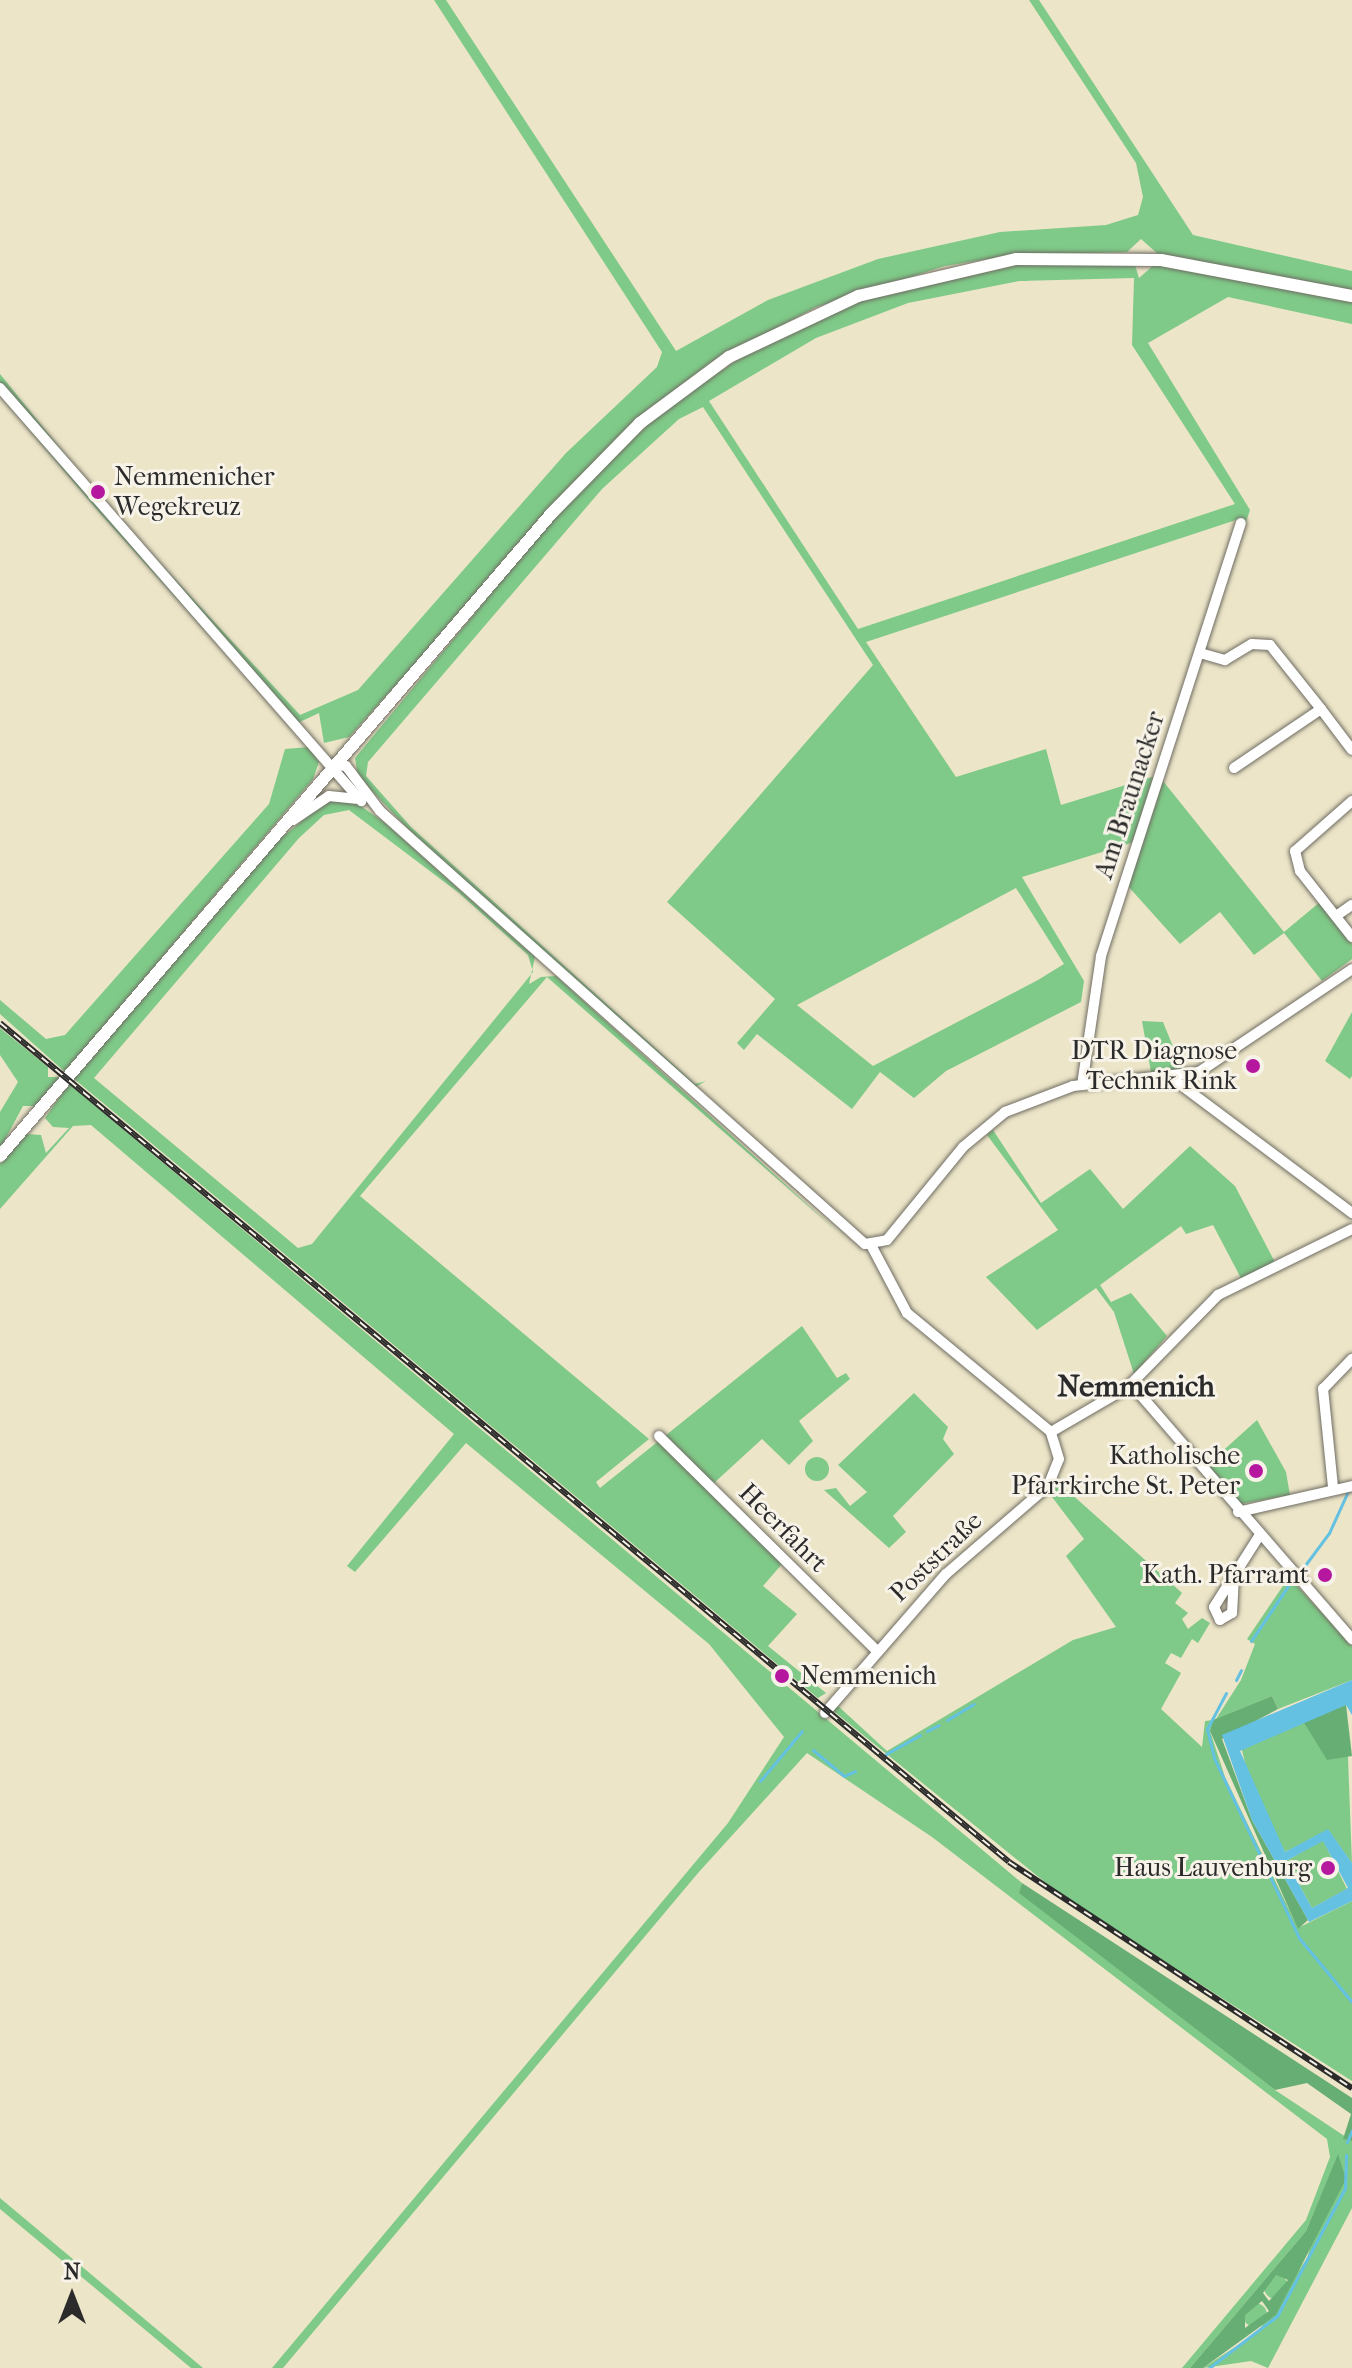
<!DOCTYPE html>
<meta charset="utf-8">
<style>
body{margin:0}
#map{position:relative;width:1352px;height:2368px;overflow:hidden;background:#ece5c8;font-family:"IM FELL French Canon",serif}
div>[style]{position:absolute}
.green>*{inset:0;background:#7fca88}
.round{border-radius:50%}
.forest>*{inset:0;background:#67ae74}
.water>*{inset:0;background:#64c1e2}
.stream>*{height:3px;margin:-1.5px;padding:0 1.5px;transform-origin:1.5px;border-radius:1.5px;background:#64c1e2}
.roads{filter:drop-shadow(0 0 2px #6f6c62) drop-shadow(0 0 2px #6f6c62)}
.minor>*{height:10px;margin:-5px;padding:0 5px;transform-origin:5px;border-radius:5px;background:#fff}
.tertiary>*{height:12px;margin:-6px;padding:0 6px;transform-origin:6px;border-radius:6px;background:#fff}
.rail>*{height:6px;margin-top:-3px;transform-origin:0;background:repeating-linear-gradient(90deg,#f7f3e8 0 9px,#2b2b2b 0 18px);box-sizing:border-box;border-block:2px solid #2b2b2b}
.dots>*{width:22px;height:22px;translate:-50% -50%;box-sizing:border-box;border:4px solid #f7f3e8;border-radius:50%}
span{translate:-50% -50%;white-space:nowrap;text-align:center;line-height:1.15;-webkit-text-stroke:6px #f7f3e8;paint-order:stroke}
.poi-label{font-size:26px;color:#2b2b2b}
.left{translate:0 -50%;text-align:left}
.right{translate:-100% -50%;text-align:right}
.street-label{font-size:26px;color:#2b2b2b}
.quarter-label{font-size:30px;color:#2b2b2b;font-weight:700}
.north{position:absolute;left:32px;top:2256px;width:80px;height:80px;-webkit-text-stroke:6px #f7f3e8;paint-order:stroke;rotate:0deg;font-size:22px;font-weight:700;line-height:32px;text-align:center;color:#2b2b2b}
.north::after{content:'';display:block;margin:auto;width:28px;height:36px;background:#2b2b2b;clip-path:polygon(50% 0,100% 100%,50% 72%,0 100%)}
</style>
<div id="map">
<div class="green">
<div style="clip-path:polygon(434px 0,446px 0,676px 351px,768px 300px,878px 259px,1000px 232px,1106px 225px,1138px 215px,1143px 197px,1136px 163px,1029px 0,1039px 0,1193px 235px,1352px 271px,1352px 291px,1159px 255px,1141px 239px,1127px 252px,1013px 255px,945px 266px,816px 307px,712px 363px,621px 434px,349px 737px,324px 743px,319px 713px,291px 726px,97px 510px,0 395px,0 374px,102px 500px,300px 715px,358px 690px,566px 453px,657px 367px,662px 352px)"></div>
<div style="clip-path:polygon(evenodd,1027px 263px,1135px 265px,1139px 278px,1155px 264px,1352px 301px,1352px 324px,1228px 297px,1148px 343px,1250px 510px,1245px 525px,1236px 520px,866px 642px,956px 777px,1046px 749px,1061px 805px,1155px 776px,1134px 842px,1022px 877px,1084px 981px,1081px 1002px,946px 1071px,914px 1098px,880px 1072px,852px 1109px,757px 1034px,744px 1050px,737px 1043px,775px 999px,667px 902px,873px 665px,703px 407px,679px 419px,602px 489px,368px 762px,366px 776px,411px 827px,695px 1084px,706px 1081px,695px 1087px,410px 831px,358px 776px,355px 758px,566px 503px,663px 410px,755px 348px,853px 302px,1027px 263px,1134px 278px,1132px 345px,1235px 504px,858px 629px,709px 401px,816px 338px,908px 303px,1019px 281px,1134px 278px,1027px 263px,1016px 888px,1064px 964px,1038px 980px,873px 1066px,797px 1005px,1016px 888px)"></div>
<div style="clip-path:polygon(309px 747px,319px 762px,313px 779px,65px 1072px,0 1014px,0 1000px,46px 1039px,65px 1035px,269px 804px,285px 749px)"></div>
<div style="clip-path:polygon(1163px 781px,1284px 932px,1320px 902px,1352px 944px,1352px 959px,1322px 981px,1284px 933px,1254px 955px,1220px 912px,1180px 944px,1127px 885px)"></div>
<div style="clip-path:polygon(evenodd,327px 801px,358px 804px,385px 823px,535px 957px,529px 984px,541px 977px,556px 976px,840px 1234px,547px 977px,360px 1196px,649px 1439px,596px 1482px,600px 1488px,802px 1326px,837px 1378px,846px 1373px,850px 1379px,799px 1421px,813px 1441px,789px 1465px,762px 1439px,714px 1483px,782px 1564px,763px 1586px,797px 1614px,768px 1646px,826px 1693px,818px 1698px,73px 1078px,277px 841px,327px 801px,349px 810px,459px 893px,528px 955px,533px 972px,312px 1244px,298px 1248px,94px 1078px,299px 838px,324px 815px,349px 810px)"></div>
<div style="clip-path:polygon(1352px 1012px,1352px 1076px,1350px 1079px,1325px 1061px)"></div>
<div style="clip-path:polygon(1142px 1021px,1163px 1022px,1182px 1069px,1151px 1072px)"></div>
<div style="clip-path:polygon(0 1028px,48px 1067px,48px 1077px,61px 1077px,36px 1106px,23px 1106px,0 1149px,0 1112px,18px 1082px,0 1055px)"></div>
<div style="clip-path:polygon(69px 1084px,1022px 1883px,1020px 1893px,1275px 2090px,1352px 2141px,1352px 2208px,1268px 2368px,1251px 2361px,1203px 2368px,1258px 2332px,1307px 2258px,1338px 2155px,1306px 2231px,1190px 2368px,1182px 2368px,1306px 2220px,1330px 2157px,1327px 2139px,932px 1837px,807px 1753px,698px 1873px,283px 2368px,272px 2368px,728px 1823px,784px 1737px,709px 1644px,466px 1443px,355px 1572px,347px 1566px,454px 1434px,91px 1125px,73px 1126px,0 1209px,0 1164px,26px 1134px,41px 1135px,46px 1153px,69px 1128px,53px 1127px,45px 1118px)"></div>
<div style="clip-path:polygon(993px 1130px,1041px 1203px,1090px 1169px,1123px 1209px,1190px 1146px,1235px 1186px,1277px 1266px,1243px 1282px,1213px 1225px,1186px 1234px,1181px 1226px,1100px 1285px,1111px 1302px,1131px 1293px,1167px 1336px,1134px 1374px,1114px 1312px,1096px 1288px,1037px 1330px,986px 1277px,1058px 1230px,987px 1135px)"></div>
<div style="clip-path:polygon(914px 1393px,948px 1427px,943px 1439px,954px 1454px,893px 1516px,906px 1532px,889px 1548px,824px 1490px,836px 1488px,850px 1506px,867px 1492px,838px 1465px)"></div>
<div style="clip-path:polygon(1257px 1420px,1286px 1472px,1290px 1495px,1240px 1504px,1206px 1466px)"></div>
<div class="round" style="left:805px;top:1457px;width:24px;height:24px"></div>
<div style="clip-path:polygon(1058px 1482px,1182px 1593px,1175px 1603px,1188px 1613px,1182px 1619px,1188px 1629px,1202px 1618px,1210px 1623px,1198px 1643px,1192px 1639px,1181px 1658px,1171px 1653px,1165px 1663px,1181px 1673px,1161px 1709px,1202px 1747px,1205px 1721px,1213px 1720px,1210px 1731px,1225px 1777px,1298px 1928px,1352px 1901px,1352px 2081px,1062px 1896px,831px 1709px,837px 1705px,887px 1751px,1073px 1640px,1116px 1627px,1066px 1556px,1084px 1539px,1049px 1493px)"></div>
<div style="clip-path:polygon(1289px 1577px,1352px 1646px,1352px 1680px,1278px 1709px,1272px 1696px,1216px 1719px,1241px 1680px,1255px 1644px,1247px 1639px)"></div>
<div style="clip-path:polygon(1346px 1705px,1352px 1863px,1328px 1830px,1285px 1852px,1250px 1784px,1241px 1746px)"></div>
<div style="clip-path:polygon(1323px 1840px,1347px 1889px,1312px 1908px,1286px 1861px)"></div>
<div style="clip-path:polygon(0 2198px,203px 2368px,191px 2368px,0 2209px)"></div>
<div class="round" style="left:1264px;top:2275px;width:24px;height:24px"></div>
<div class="round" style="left:1243px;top:2303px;width:24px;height:24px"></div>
</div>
<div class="forest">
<div style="clip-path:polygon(1272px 1696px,1278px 1709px,1222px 1739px,1252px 1820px,1308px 1920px,1298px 1929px,1210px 1731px,1213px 1720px)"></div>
<div style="clip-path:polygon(1346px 1705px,1352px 1756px,1327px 1760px,1303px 1721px)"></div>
<div style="clip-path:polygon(1022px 1883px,1352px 2098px,1352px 2141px,1343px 2139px,1351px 2114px,1307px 2083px,1275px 2090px,1019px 1893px)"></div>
<div style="clip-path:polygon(evenodd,1338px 2154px,1346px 2179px,1276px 2315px,1203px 2368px,1190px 2368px,1306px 2231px,1338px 2154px,1276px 2275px,1288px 2280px,1269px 2301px,1263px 2293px,1276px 2275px,1338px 2154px,1262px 2301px,1269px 2311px,1245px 2328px,1245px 2315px,1262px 2301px)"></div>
</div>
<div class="water">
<div style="clip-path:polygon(evenodd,1352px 1680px,1352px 1715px,1346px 1705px,1240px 1751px,1285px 1852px,1328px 1829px,1352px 1863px,1352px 1901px,1309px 1922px,1252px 1820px,1222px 1735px,1352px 1680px,1323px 1841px,1348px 1888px,1312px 1908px,1286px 1861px,1323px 1841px)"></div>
</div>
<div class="stream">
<div style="left:1300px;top:1572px;width:49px;rotate:-53.4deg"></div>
<div style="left:1329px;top:1533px;width:48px;rotate:-65.6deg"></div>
<div style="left:1251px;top:1641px;width:77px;rotate:-56.1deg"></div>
<div style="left:1236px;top:1680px;width:11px;rotate:-63deg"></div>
<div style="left:1226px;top:1693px;width:41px;rotate:117.8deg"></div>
<div style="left:1207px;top:1729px;width:30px;rotate:76deg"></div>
<div style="left:1214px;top:1758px;width:199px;rotate:64.7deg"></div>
<div style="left:1299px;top:1938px;width:83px;rotate:50.4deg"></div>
<div style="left:947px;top:1720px;width:31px;rotate:-31deg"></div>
<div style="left:927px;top:1731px;width:13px;rotate:-27deg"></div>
<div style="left:813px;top:1750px;width:40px;rotate:40deg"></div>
<div style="left:844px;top:1776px;width:12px;rotate:-24deg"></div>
<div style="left:886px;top:1754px;width:39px;rotate:-29deg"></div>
<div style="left:760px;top:1781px;width:65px;rotate:-50deg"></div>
<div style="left:1347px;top:2142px;width:13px;rotate:-67deg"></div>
<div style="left:1209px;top:2368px;width:86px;rotate:-37.4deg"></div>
<div style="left:1277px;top:2316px;width:145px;rotate:-62deg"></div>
<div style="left:1345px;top:2188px;width:33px;rotate:-88deg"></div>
</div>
<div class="roads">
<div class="minor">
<div style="left:0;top:388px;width:549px;rotate:48.84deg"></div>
<div style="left:1200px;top:653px;width:26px;rotate:16deg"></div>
<div style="left:1225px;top:660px;width:31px;rotate:-31deg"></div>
<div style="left:1252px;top:644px;width:18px;rotate:3deg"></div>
<div style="left:1270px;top:645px;width:82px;rotate:51.4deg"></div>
<div style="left:335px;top:765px;width:11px;rotate:5deg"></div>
<div style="left:346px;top:766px;width:56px;rotate:52.9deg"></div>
<div style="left:380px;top:811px;width:650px;rotate:41.76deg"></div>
<div style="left:865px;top:1244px;width:22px;rotate:-10deg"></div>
<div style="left:887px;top:1240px;width:120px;rotate:-50.7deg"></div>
<div style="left:963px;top:1147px;width:55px;rotate:-39.8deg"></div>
<div style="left:1005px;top:1112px;width:73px;rotate:-20.9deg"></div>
<div style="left:1073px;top:1086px;width:127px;rotate:-6.3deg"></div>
<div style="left:1199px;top:1072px;width:184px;rotate:-33.9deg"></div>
<div style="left:1234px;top:768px;width:105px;rotate:-34.1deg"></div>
<div style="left:1321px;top:709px;width:51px;rotate:52.9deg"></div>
<div style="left:1352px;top:801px;width:76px;rotate:138.7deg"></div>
<div style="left:1295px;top:851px;width:21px;rotate:76deg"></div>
<div style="left:1300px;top:871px;width:84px;rotate:51.8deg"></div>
<div style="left:293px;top:820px;width:43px;rotate:-33.7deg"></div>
<div style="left:329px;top:796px;width:27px;rotate:6deg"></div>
<div style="left:1336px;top:916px;width:19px;rotate:-35deg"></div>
<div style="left:1173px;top:1079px;width:224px;rotate:36.8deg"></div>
<div style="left:1082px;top:1085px;width:130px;rotate:-81.6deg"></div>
<div style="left:1101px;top:956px;width:455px;rotate:-72.1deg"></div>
<div style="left:1128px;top:1387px;width:129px;rotate:-45.6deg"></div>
<div style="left:1218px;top:1295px;width:149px;rotate:-26.2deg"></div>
<div style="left:1051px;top:1432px;width:89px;rotate:-30.3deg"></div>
<div style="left:1128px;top:1387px;width:11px;rotate:27deg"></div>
<div style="left:1138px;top:1392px;width:327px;rotate:49.1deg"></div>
<div style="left:659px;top:1436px;width:306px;rotate:44.6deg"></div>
<div style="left:1333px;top:1487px;width:99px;rotate:-95.8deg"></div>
<div style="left:1323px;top:1389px;width:42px;rotate:-46deg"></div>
<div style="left:1238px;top:1512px;width:117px;rotate:-12.8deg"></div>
<div style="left:1234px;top:1576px;width:37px;rotate:93deg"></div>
<div style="left:1232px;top:1613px;width:14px;rotate:150deg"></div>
<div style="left:1220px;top:1620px;width:14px;rotate:-115deg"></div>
<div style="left:1214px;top:1607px;width:84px;rotate:-57.6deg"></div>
<div style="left:825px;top:1713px;width:184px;rotate:-49deg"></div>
<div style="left:946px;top:1574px;width:135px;rotate:-40.8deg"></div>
<div style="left:1048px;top:1486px;width:29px;rotate:-68deg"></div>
<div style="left:1059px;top:1459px;width:28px;rotate:-107deg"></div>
<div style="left:1051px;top:1432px;width:187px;rotate:-140.4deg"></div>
<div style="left:907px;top:1313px;width:77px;rotate:-117.9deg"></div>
</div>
<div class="tertiary">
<div style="left:0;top:1156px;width:846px;rotate:-49.36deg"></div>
<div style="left:551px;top:514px;width:127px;rotate:-45.6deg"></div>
<div style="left:640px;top:423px;width:111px;rotate:-36.6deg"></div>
<div style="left:729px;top:357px;width:143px;rotate:-25.3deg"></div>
<div style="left:858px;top:296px;width:162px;rotate:-13.2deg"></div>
<div style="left:1016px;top:259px;width:145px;rotate:0.4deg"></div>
<div style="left:1161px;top:260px;width:194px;rotate:10.7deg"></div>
</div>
</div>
<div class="rail">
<div style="left:0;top:1023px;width:1312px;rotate:39.74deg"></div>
<div style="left:1009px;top:1862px;width:411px;rotate:33.4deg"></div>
</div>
<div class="dots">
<div style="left:98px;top:492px;background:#b5179e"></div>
<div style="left:1253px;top:1066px;background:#b5179e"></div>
<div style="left:1256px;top:1471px;background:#b5179e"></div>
<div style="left:1325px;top:1575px;background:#b5179e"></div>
<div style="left:782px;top:1676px;background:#b5179e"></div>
<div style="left:1328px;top:1868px;background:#b5179e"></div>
</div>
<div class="poi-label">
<span class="left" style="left:114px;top:492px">Nemmenicher<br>Wegekreuz</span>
<span class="right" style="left:1237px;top:1066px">DTR Diagnose<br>Technik Rink</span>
<span class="right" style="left:1240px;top:1471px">Katholische<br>Pfarrkirche St. Peter</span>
<span class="right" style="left:1309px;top:1575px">Kath. Pfarramt</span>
<span class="left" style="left:800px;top:1676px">Nemmenich</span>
<span class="right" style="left:1312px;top:1868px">Haus Lauvenburg</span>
</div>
<div class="street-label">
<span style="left:1130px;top:795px;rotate:-72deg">Am Braunacker</span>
<span style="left:783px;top:1528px;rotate:45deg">Heerfahrt</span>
<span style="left:936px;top:1557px;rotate:-44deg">Poststraße</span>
</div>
<div class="quarter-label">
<span style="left:1136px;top:1387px">Nemmenich</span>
</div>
<div class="north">N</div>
</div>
